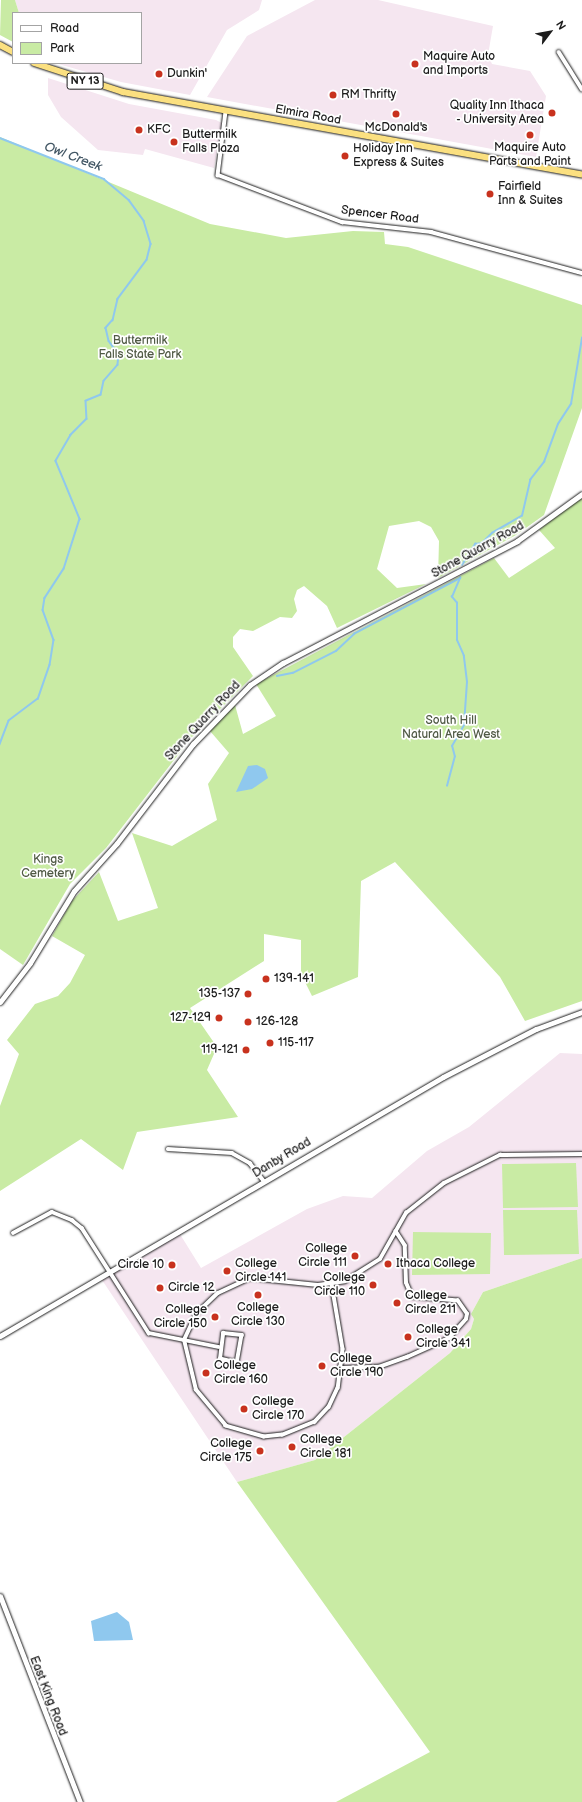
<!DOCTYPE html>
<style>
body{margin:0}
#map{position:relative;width:582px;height:1802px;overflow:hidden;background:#fff;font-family:"Balsamiq Sans",sans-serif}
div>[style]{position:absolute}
.built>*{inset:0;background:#f5e6f0}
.green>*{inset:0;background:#c9eba4}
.water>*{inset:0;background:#8fc8ee}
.stream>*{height:1.5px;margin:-0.75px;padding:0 0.75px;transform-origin:0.75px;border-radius:0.75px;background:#8fc8ee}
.roads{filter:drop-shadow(0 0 1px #1c1c1c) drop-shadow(0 0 1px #1c1c1c)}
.street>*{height:3.5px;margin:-1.75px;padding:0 1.75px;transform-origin:1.75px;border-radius:1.75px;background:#fff}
.secondary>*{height:5px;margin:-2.5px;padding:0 2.5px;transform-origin:2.5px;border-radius:2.5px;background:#fff}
.highway>*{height:6px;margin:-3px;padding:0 3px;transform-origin:3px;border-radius:3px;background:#fbe080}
.dots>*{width:11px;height:11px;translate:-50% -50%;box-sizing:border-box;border:2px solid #fff;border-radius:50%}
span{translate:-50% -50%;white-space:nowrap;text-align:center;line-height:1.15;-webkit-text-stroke:3.5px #fff;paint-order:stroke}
.shield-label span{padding:1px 3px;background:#fff;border:1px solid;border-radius:3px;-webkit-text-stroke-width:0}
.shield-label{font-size:11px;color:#1c1c1c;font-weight:700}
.poi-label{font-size:12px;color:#1c1c1c}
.left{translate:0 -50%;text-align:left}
.right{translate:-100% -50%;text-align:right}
.street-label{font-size:12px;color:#1c1c1c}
.park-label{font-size:12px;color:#505a45}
.water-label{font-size:13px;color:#445866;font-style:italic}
.legend{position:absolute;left:12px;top:12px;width:130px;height:52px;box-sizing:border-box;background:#fff;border:1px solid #a4a4a4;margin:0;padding:5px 7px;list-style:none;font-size:12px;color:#1c1c1c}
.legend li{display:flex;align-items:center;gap:8px;height:20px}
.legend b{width:20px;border:1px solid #a4a4a4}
.north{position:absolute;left:530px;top:12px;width:40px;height:40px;-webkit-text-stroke:3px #fff;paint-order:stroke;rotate:58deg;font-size:11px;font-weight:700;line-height:16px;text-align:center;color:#1c1c1c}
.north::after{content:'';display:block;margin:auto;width:14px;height:18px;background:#1c1c1c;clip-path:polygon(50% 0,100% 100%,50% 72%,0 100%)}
</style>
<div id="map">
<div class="built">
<div style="clip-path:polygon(15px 0,262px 0,259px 10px,227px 30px,190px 95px,121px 82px,55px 63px,141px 63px,141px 13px,19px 13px)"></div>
<div style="clip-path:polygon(315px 0,378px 0,493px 26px,488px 55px,492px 64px,530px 71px,546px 96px,536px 157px,207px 97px,247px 36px)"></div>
<div style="clip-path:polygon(48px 78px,129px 104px,216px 120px,222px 123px,214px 168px,145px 149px,143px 155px,98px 150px,61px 117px,48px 95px)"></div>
<div style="clip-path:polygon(560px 1053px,582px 1054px,582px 1258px,483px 1292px,471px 1314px,474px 1319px,471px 1329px,450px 1353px,315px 1460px,237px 1482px,100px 1277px,178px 1231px,201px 1268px,307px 1209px,343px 1196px,372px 1198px,427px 1151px,469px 1127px)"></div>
</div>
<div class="green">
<div style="clip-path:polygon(1px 0,15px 0,19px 13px,13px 13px,13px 42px,0 35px)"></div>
<div style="clip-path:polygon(0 137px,210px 224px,286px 238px,353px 231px,384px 232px,385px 244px,408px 247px,582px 305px,582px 408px,544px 515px,516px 535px,438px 578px,439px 541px,431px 527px,419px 521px,389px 526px,377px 569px,397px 588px,426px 584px,337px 628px,327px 606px,304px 586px,297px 590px,294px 599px,297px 611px,292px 618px,280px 617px,253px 631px,240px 629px,233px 637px,233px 647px,253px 676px,191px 738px,106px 848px,70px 884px,23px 965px,0 949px)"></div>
<div style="clip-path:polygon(582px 496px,582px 1001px,525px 1021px,500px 977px,395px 862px,361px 881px,358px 977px,312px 996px,301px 974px,301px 940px,264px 934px,264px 961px,190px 1008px,217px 1047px,207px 1070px,238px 1117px,137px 1132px,123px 1170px,81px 1139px,0 1191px,0 1106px,19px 1054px,7px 1040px,35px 1004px,58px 996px,70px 983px,85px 955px,52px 936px,72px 901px,99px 872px,118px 921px,158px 908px,132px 833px,172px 846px,217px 820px,208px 784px,229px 753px,210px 731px,235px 705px,243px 734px,276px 716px,256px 684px,494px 558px,509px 578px,555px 548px,539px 530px)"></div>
<div style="clip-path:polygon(576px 1163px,578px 1207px,503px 1208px,502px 1164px)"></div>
<div style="clip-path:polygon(503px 1210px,577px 1210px,579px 1254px,504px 1255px)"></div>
<div style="clip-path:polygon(413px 1232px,491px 1233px,490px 1274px,412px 1275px)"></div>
<div style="clip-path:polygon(582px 1258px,582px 1802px,336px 1802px,430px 1752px,237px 1482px,315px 1460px,450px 1353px,471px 1329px,474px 1319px,471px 1314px,483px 1292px)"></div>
</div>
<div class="water">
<div style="clip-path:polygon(257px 765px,265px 769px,268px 778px,252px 789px,236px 792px,248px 766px)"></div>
<div style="clip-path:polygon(117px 1612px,129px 1622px,133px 1640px,94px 1641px,91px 1621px)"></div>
</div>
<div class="stream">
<div style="left:0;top:138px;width:112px;rotate:21.5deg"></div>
<div style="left:104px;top:179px;width:33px;rotate:40deg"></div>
<div style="left:129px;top:200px;width:26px;rotate:54deg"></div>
<div style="left:144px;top:221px;width:24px;rotate:73deg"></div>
<div style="left:151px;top:244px;width:16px;rotate:104deg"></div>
<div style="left:147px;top:260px;width:49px;rotate:126.6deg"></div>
<div style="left:118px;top:299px;width:22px;rotate:103deg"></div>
<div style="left:113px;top:320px;width:11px;rotate:131deg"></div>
<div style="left:106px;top:328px;width:13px;rotate:77deg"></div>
<div style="left:109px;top:341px;width:17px;rotate:54deg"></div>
<div style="left:119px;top:355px;width:10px;rotate:96deg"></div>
<div style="left:118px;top:365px;width:21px;rotate:131deg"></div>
<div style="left:104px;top:381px;width:14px;rotate:102deg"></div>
<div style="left:101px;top:395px;width:16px;rotate:158deg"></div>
<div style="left:86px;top:401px;width:18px;rotate:87deg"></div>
<div style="left:87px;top:419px;width:23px;rotate:135deg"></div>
<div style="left:71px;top:435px;width:30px;rotate:120deg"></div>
<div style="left:56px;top:461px;width:63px;rotate:67.5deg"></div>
<div style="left:80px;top:519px;width:52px;rotate:107.7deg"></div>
<div style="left:64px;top:569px;width:35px;rotate:123deg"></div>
<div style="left:45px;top:598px;width:12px;rotate:99deg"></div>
<div style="left:43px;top:610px;width:32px;rotate:70deg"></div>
<div style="left:54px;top:640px;width:25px;rotate:99deg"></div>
<div style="left:50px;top:665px;width:36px;rotate:109deg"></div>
<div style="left:38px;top:699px;width:36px;rotate:143deg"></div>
<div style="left:9px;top:721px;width:26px;rotate:111deg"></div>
<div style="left:462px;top:565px;width:25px;rotate:-58deg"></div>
<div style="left:475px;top:544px;width:7px;rotate:-8deg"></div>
<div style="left:482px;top:543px;width:14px;rotate:-45deg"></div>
<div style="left:492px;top:533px;width:34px;rotate:-30deg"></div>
<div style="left:522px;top:516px;width:37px;rotate:-77deg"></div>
<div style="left:530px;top:480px;width:23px;rotate:-52deg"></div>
<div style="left:544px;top:462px;width:40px;rotate:-69.8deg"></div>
<div style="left:558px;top:424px;width:24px;rotate:-57deg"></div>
<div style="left:571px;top:404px;width:67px;rotate:-80.5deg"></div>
<div style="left:277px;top:676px;width:16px;rotate:-11deg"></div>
<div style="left:293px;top:673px;width:48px;rotate:-27.1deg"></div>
<div style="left:336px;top:651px;width:25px;rotate:-43deg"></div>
<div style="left:354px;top:634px;width:120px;rotate:-27.8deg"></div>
<div style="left:447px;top:786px;width:30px;rotate:-75deg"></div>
<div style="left:455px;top:757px;width:11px;rotate:-105deg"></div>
<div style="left:452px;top:746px;width:24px;rotate:-60deg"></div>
<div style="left:464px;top:725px;width:43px;rotate:-86deg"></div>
<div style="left:467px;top:682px;width:26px;rotate:-97deg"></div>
<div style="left:464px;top:656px;width:17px;rotate:-114deg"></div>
<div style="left:457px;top:640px;width:37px;rotate:-90deg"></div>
<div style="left:457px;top:603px;width:8px;rotate:-130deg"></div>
<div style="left:452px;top:597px;width:21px;rotate:-67deg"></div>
</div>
<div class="roads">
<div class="street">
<div style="left:559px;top:52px;width:44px;rotate:58.1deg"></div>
<div style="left:226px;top:112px;width:64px;rotate:97.2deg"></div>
<div style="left:218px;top:175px;width:133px;rotate:20.8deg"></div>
<div style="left:342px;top:222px;width:90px;rotate:6.4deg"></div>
<div style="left:431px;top:232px;width:156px;rotate:15.2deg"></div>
<div style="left:168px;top:1149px;width:64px;rotate:3.6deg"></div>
<div style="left:232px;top:1153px;width:21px;rotate:29deg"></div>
<div style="left:250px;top:1163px;width:23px;rotate:52deg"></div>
<div style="left:13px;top:1233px;width:44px;rotate:-28.3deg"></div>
<div style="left:52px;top:1212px;width:22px;rotate:22deg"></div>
<div style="left:72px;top:1220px;width:13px;rotate:39deg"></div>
<div style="left:82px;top:1228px;width:125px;rotate:57.5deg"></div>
<div style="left:149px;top:1333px;width:71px;rotate:11.3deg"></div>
<div style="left:332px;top:1284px;width:66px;rotate:80.4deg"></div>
<div style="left:343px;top:1349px;width:39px;rotate:97deg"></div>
<div style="left:338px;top:1388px;width:21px;rotate:115deg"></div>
<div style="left:329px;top:1407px;width:21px;rotate:133deg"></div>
<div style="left:315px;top:1422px;width:35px;rotate:158deg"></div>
<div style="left:282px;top:1435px;width:18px;rotate:174deg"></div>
<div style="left:264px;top:1437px;width:40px;rotate:-164deg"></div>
<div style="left:226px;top:1426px;width:47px;rotate:-129.8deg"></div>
<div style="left:196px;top:1390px;width:51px;rotate:-103.5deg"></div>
<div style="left:184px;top:1340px;width:29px;rotate:-65deg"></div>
<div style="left:196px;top:1314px;width:30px;rotate:-44deg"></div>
<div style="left:218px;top:1293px;width:35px;rotate:-25deg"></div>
<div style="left:250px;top:1278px;width:68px;rotate:5.9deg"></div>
<div style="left:318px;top:1285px;width:27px;rotate:-8deg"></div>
<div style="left:345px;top:1281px;width:41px;rotate:-32.2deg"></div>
<div style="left:380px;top:1259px;width:53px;rotate:-60.5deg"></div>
<div style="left:406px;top:1213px;width:48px;rotate:-38.3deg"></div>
<div style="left:444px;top:1183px;width:63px;rotate:-26.6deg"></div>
<div style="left:500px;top:1155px;width:82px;rotate:-0.7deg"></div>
<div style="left:223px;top:1333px;width:19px;rotate:6deg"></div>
<div style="left:242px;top:1335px;width:28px;rotate:100deg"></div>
<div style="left:237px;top:1363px;width:17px;rotate:-167deg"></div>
<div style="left:220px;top:1359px;width:26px;rotate:-83deg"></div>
<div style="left:342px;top:1368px;width:37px;rotate:-2deg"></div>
<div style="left:379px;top:1367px;width:30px;rotate:-20deg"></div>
<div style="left:407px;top:1357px;width:46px;rotate:-24.3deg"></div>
<div style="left:449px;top:1338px;width:25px;rotate:-48deg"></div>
<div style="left:466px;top:1319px;width:5px;rotate:-79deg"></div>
<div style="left:467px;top:1314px;width:16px;rotate:-125deg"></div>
<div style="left:458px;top:1301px;width:46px;rotate:-175deg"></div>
<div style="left:412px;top:1297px;width:15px;rotate:-113deg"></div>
<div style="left:406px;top:1283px;width:37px;rotate:-92deg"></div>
<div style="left:405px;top:1246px;width:17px;rotate:-123deg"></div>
</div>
<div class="secondary">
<div style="left:0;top:1002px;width:49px;rotate:-52.4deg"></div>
<div style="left:30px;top:963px;width:84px;rotate:-58.6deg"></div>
<div style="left:74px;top:891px;width:64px;rotate:-48.1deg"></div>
<div style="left:117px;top:843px;width:125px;rotate:-52.5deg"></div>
<div style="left:193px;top:744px;width:82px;rotate:-46deg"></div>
<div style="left:250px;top:685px;width:40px;rotate:-34deg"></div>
<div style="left:283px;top:663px;width:264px;rotate:-27.5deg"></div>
<div style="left:517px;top:541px;width:80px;rotate:-35.9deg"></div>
<div style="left:0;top:1336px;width:513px;rotate:-30.31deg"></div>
<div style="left:443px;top:1077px;width:105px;rotate:-27.3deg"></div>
<div style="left:536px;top:1029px;width:49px;rotate:-20.3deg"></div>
<div style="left:0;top:1596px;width:221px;rotate:68.8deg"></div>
</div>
<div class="highway">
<div style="left:0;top:45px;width:15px;rotate:28deg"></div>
<div style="left:34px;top:63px;width:94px;rotate:18deg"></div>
<div style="left:123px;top:92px;width:466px;rotate:10.2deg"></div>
</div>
</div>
<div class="dots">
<div style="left:415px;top:64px;background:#c8321e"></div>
<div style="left:159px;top:74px;background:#c8321e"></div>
<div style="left:333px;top:95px;background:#c8321e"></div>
<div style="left:552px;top:113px;background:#c8321e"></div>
<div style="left:396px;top:114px;background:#c8321e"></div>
<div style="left:139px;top:130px;background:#c8321e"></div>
<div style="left:530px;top:135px;background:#c8321e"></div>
<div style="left:174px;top:142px;background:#c8321e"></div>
<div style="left:345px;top:156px;background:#c8321e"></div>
<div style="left:490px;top:194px;background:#c8321e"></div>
<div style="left:266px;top:979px;background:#c8321e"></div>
<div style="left:248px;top:994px;background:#c8321e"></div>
<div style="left:219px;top:1018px;background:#c8321e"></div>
<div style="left:248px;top:1022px;background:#c8321e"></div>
<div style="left:270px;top:1043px;background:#c8321e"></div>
<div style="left:246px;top:1050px;background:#c8321e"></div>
<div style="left:355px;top:1256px;background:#c8321e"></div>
<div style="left:388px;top:1264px;background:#c8321e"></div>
<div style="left:172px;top:1265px;background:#c8321e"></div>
<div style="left:227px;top:1271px;background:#c8321e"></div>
<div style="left:373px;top:1285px;background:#c8321e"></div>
<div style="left:160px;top:1288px;background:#c8321e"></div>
<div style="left:258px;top:1295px;background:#c8321e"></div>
<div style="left:397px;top:1303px;background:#c8321e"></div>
<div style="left:215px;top:1317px;background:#c8321e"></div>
<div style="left:408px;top:1337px;background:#c8321e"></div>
<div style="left:322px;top:1366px;background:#c8321e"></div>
<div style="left:206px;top:1373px;background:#c8321e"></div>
<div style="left:244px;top:1409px;background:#c8321e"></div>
<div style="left:292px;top:1447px;background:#c8321e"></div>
<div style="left:260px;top:1451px;background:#c8321e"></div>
</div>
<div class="shield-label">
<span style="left:85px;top:81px">NY 13</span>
</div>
<div class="poi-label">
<span class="left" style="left:423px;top:64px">Maquire Auto<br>and Imports</span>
<span class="left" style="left:167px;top:74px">Dunkin'</span>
<span class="left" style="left:341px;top:95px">RM Thrifty</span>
<span class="right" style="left:544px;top:113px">Quality Inn Ithaca<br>- University Area</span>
<span style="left:396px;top:128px">McDonald's</span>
<span class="left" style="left:147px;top:130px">KFC</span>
<span class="left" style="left:182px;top:142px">Buttermilk<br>Falls Plaza</span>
<span style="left:530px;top:155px">Maquire Auto<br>Parts and Paint</span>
<span class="left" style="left:353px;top:156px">Holiday Inn<br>Express &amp; Suites</span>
<span class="left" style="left:498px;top:194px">Fairfield<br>Inn &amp; Suites</span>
<span class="left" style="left:274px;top:979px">139-141</span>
<span class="right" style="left:240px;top:994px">135-137</span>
<span class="right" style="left:211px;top:1018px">127-129</span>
<span class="left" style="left:256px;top:1022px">126-128</span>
<span class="left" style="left:278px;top:1043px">115-117</span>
<span class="right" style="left:238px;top:1050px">119-121</span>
<span class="right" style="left:347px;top:1256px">College<br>Circle 111</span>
<span class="left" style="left:235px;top:1271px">College<br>Circle 141</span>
<span class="left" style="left:396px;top:1264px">Ithaca College</span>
<span class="right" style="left:164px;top:1265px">Circle 10</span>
<span class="right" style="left:365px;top:1285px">College<br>Circle 110</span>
<span class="left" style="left:168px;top:1288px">Circle 12</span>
<span class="left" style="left:405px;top:1303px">College<br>Circle 211</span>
<span style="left:258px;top:1315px">College<br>Circle 130</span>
<span class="right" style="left:207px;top:1317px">College<br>Circle 150</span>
<span class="left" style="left:416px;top:1337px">College<br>Circle 341</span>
<span class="left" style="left:330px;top:1366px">College<br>Circle 190</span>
<span class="left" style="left:214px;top:1373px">College<br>Circle 160</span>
<span class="left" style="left:252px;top:1409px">College<br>Circle 170</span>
<span class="left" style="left:300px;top:1447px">College<br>Circle 181</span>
<span class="right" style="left:252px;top:1451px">College<br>Circle 175</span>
</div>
<div class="street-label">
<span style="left:308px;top:115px;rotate:10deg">Elmira Road</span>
<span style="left:380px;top:215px;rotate:7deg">Spencer Road</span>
<span style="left:478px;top:550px;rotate:-29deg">Stone Quarry Road</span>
<span style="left:203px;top:721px;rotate:-47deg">Stone Quarry Road</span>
<span style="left:282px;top:1158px;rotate:-31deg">Danby Road</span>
<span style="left:48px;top:1696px;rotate:69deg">East King Road</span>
</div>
<div class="park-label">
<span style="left:140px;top:348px">Buttermilk<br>Falls State Park</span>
<span style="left:451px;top:728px">South Hill<br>Natural Area West</span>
<span style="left:48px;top:867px">Kings<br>Cemetery</span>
</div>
<div class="water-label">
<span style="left:73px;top:157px;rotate:21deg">Owl Creek</span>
</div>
<ul class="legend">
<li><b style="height:5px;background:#fff"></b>Road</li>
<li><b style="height:11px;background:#c9eba4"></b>Park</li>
</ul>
<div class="north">N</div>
</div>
